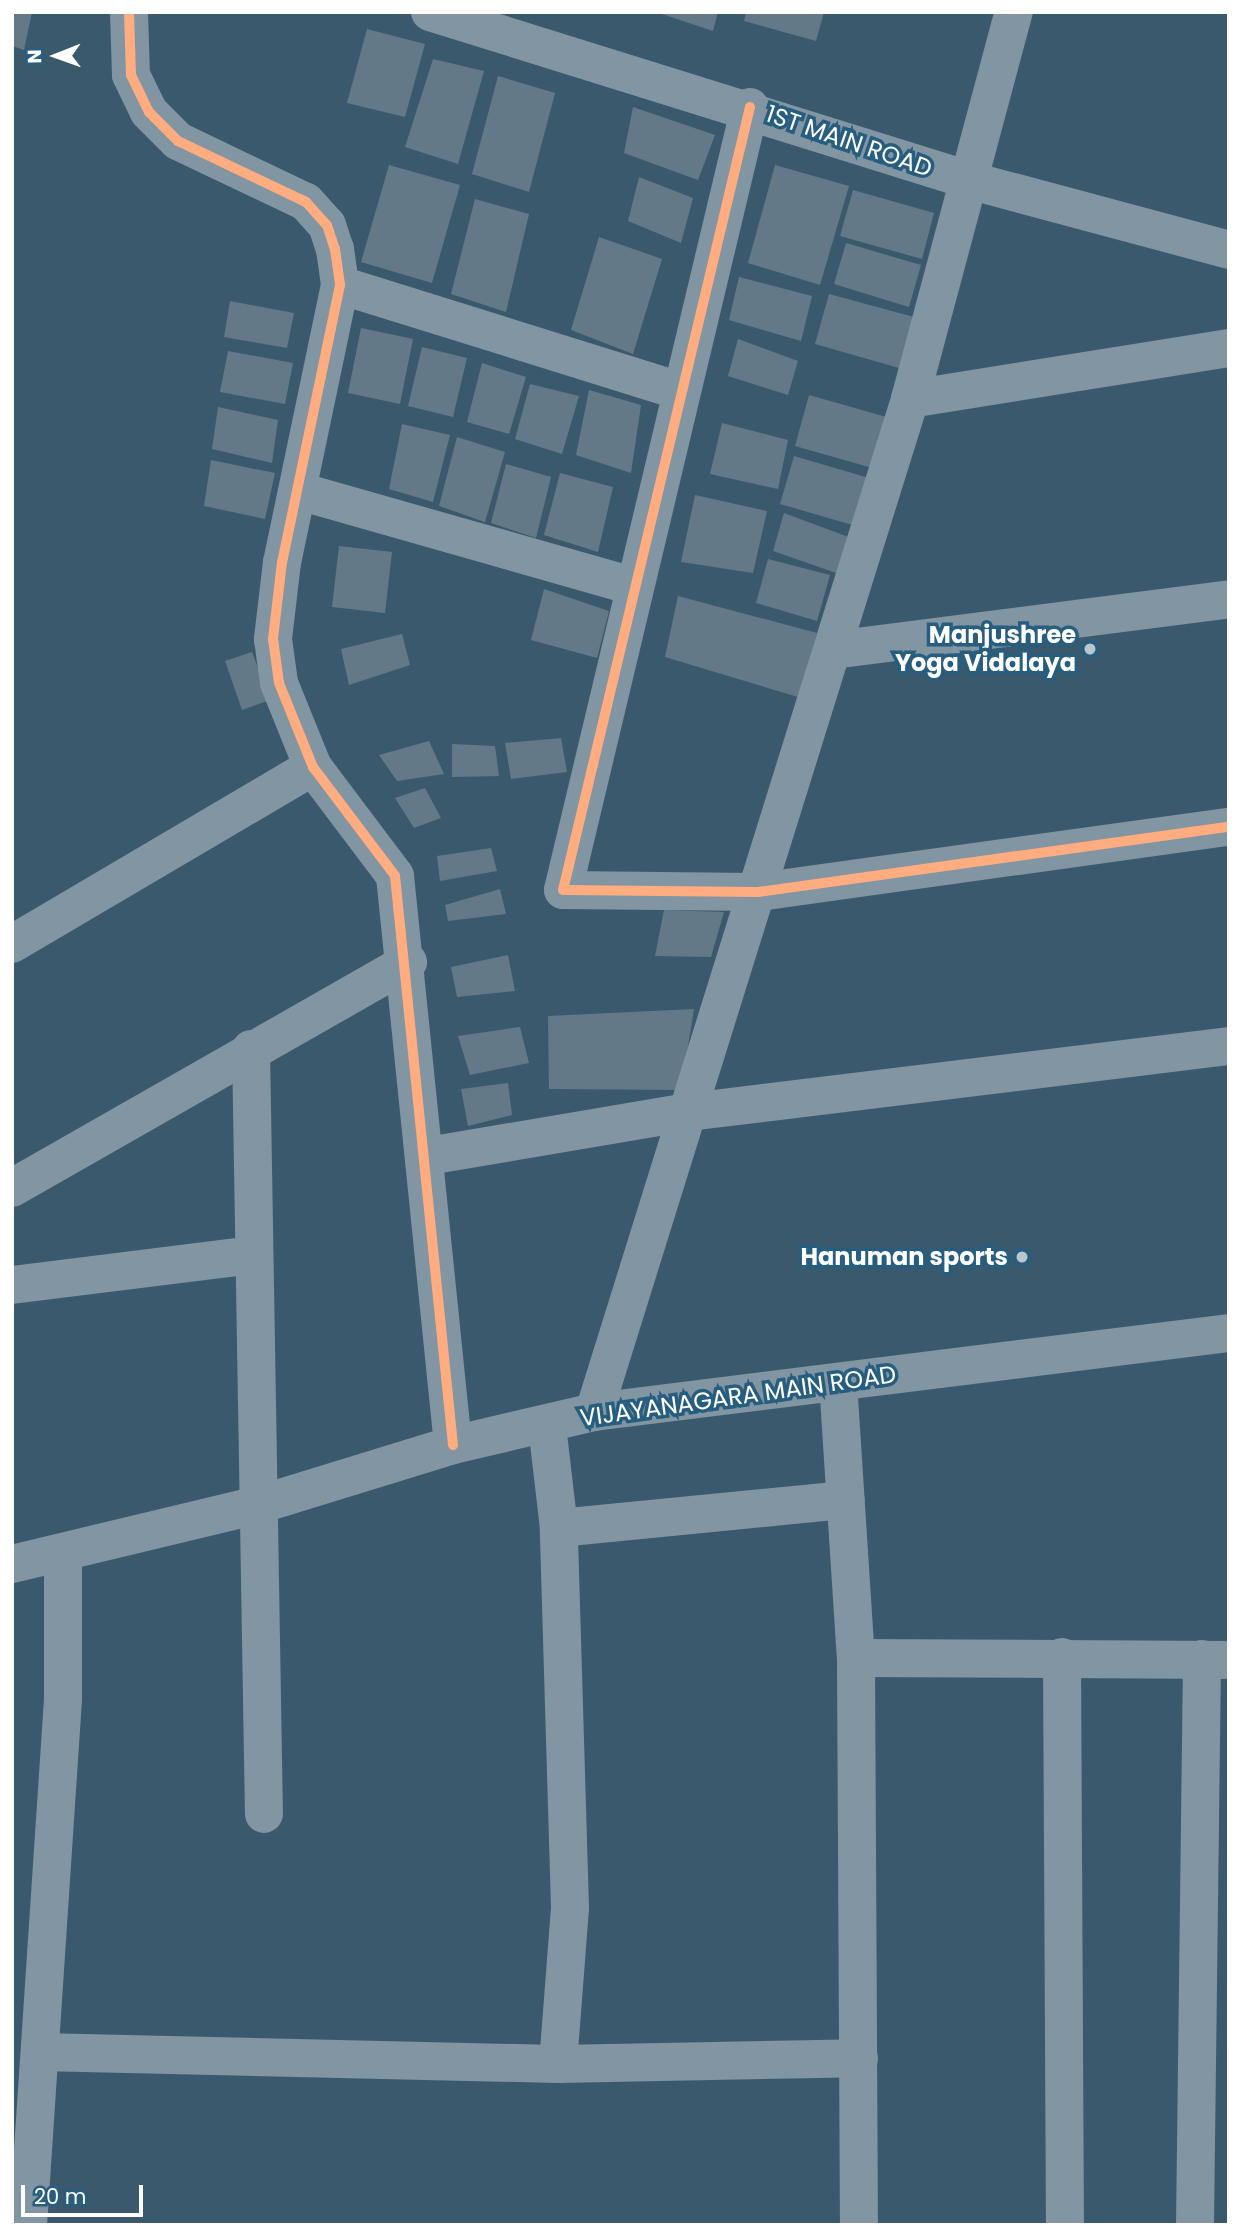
<!DOCTYPE html>
<style>
body{margin:0}
#map{position:relative;width:1241px;height:2237px;overflow:hidden;background:#3b596c;font-family:Poppins,sans-serif}
div>[style]{position:absolute}
.building>*{inset:0;background:#637988}
.minor>*{height:38px;margin:-19px;padding:0 19px;transform-origin:19px;border-radius:19px;background:#8195a2}
.cycleway>*{height:10px;margin:-5px;padding:0 5px;transform-origin:5px;border-radius:5px;background:#ffac80}
.dots>*{width:19px;height:19px;translate:-50% -50%;box-sizing:border-box;border:4px solid #275e80;border-radius:50%}
span{translate:-50% -50%;white-space:nowrap;text-align:center;line-height:1.15;-webkit-text-stroke:7px #275e80;paint-order:stroke}
.street-label{font-size:24px;color:#fff}
.poi-label{font-size:24px;color:#fff;font-weight:700}
.right{translate:-100% -50%;text-align:right}
.frame{position:absolute;inset:0;border:14px solid #fff;pointer-events:none}
.north{position:absolute;left:21px;top:21px;width:70px;height:70px;-webkit-text-stroke:5px #275e80;paint-order:stroke;rotate:269deg;font-size:19px;font-weight:700;line-height:28px;text-align:center;color:#fff}
.north::after{content:'';display:block;margin:auto;width:24px;height:32px;background:#fff;clip-path:polygon(50% 0,100% 100%,50% 72%,0 100%)}
.scale{position:absolute;left:21px;top:2185px;width:122px;height:32px;box-sizing:border-box;border:4px solid #fff;border-top:0;padding-left:9px;font-size:21px;line-height:24px;white-space:nowrap;color:#fff;-webkit-text-stroke:5px #275e80;paint-order:stroke}
</style>
<div id="map">
<div class="building">
<div style="clip-path:polygon(12px 12px,32px 12px,24px 50px,12px 46px)"></div>
<div style="clip-path:polygon(656px 12px,718px 12px,713px 31px)"></div>
<div style="clip-path:polygon(746px 12px,824px 12px,816px 41px,744px 21px)"></div>
<div style="clip-path:polygon(367px 29px,425px 44px,405px 117px,347px 103px)"></div>
<div style="clip-path:polygon(433px 59px,484px 71px,458px 164px,405px 147px)"></div>
<div style="clip-path:polygon(498px 76px,555px 93px,529px 192px,472px 174px)"></div>
<div style="clip-path:polygon(633px 107px,715px 135px,698px 180px,624px 153px)"></div>
<div style="clip-path:polygon(389px 165px,460px 185px,432px 283px,361px 262px)"></div>
<div style="clip-path:polygon(775px 165px,849px 186px,820px 285px,748px 263px)"></div>
<div style="clip-path:polygon(639px 177px,693px 198px,681px 243px,628px 221px)"></div>
<div style="clip-path:polygon(853px 190px,934px 213px,922px 259px,840px 236px)"></div>
<div style="clip-path:polygon(475px 199px,529px 214px,506px 312px,451px 294px)"></div>
<div style="clip-path:polygon(599px 237px,662px 259px,633px 354px,571px 330px)"></div>
<div style="clip-path:polygon(846px 243px,921px 265px,909px 307px,834px 284px)"></div>
<div style="clip-path:polygon(739px 277px,812px 296px,801px 341px,729px 320px)"></div>
<div style="clip-path:polygon(829px 294px,914px 317px,899px 368px,815px 344px)"></div>
<div style="clip-path:polygon(230px 301px,294px 313px,287px 348px,224px 337px)"></div>
<div style="clip-path:polygon(361px 328px,413px 339px,400px 404px,348px 393px)"></div>
<div style="clip-path:polygon(738px 339px,798px 361px,788px 395px,728px 376px)"></div>
<div style="clip-path:polygon(422px 347px,467px 358px,453px 417px,408px 406px)"></div>
<div style="clip-path:polygon(228px 351px,293px 363px,285px 404px,220px 392px)"></div>
<div style="clip-path:polygon(482px 363px,526px 377px,509px 434px,467px 422px)"></div>
<div style="clip-path:polygon(530px 384px,579px 396px,562px 454px,515px 439px)"></div>
<div style="clip-path:polygon(589px 390px,641px 405px,631px 473px,576px 455px)"></div>
<div style="clip-path:polygon(809px 395px,890px 418px,876px 469px,795px 446px)"></div>
<div style="clip-path:polygon(218px 407px,278px 420px,272px 463px,212px 449px)"></div>
<div style="clip-path:polygon(722px 423px,788px 440px,778px 489px,710px 474px)"></div>
<div style="clip-path:polygon(402px 424px,450px 435px,433px 502px,389px 489px)"></div>
<div style="clip-path:polygon(457px 437px,505px 452px,485px 522px,439px 506px)"></div>
<div style="clip-path:polygon(794px 456px,869px 478px,856px 526px,780px 504px)"></div>
<div style="clip-path:polygon(211px 460px,275px 473px,265px 519px,204px 506px)"></div>
<div style="clip-path:polygon(506px 464px,551px 477px,536px 538px,491px 523px)"></div>
<div style="clip-path:polygon(560px 473px,613px 487px,598px 552px,544px 535px)"></div>
<div style="clip-path:polygon(695px 495px,767px 511px,753px 573px,681px 562px)"></div>
<div style="clip-path:polygon(784px 513px,854px 539px,842px 575px,773px 551px)"></div>
<div style="clip-path:polygon(339px 546px,392px 552px,385px 613px,332px 607px)"></div>
<div style="clip-path:polygon(768px 559px,830px 575px,817px 621px,756px 603px)"></div>
<div style="clip-path:polygon(544px 589px,609px 611px,597px 658px,531px 640px)"></div>
<div style="clip-path:polygon(678px 596px,817px 633px,798px 697px,665px 657px)"></div>
<div style="clip-path:polygon(402px 634px,410px 665px,349px 685px,341px 649px)"></div>
<div style="clip-path:polygon(252px 652px,270px 700px,242px 710px,225px 661px)"></div>
<div style="clip-path:polygon(561px 738px,567px 772px,511px 779px,505px 743px)"></div>
<div style="clip-path:polygon(429px 741px,444px 774px,397px 781px,379px 755px)"></div>
<div style="clip-path:polygon(452px 744px,495px 746px,499px 776px,452px 777px)"></div>
<div style="clip-path:polygon(425px 788px,441px 818px,414px 828px,395px 798px)"></div>
<div style="clip-path:polygon(491px 848px,497px 871px,440px 881px,437px 856px)"></div>
<div style="clip-path:polygon(500px 889px,506px 914px,448px 921px,445px 905px)"></div>
<div style="clip-path:polygon(664px 910px,724px 912px,711px 957px,655px 956px)"></div>
<div style="clip-path:polygon(508px 955px,515px 991px,457px 997px,451px 967px)"></div>
<div style="clip-path:polygon(694px 1009px,681px 1090px,549px 1089px,548px 1016px)"></div>
<div style="clip-path:polygon(520px 1027px,529px 1063px,470px 1075px,458px 1036px)"></div>
<div style="clip-path:polygon(508px 1083px,512px 1115px,468px 1126px,461px 1089px)"></div>
</div>
<div class="minor">
<div style="left:129px;top:12px;width:63px;rotate:88.2deg"></div>
<div style="left:131px;top:75px;width:41px;rotate:64.1deg"></div>
<div style="left:149px;top:112px;width:41px;rotate:45deg"></div>
<div style="left:178px;top:141px;width:142px;rotate:25.5deg"></div>
<div style="left:306px;top:202px;width:31px;rotate:48deg"></div>
<div style="left:327px;top:225px;width:25px;rotate:72deg"></div>
<div style="left:335px;top:249px;width:36px;rotate:82deg"></div>
<div style="left:340px;top:285px;width:283px;rotate:101.8deg"></div>
<div style="left:282px;top:562px;width:78px;rotate:96.7deg"></div>
<div style="left:273px;top:639px;width:44px;rotate:82.2deg"></div>
<div style="left:279px;top:683px;width:91px;rotate:68deg"></div>
<div style="left:313px;top:767px;width:136px;rotate:53deg"></div>
<div style="left:395px;top:876px;width:572px;rotate:84.18deg"></div>
<div style="left:430px;top:12px;width:568px;rotate:17.32deg"></div>
<div style="left:972px;top:181px;width:266px;rotate:15deg"></div>
<div style="left:750px;top:107px;width:805px;rotate:103.43deg"></div>
<div style="left:563px;top:890px;width:195px;rotate:0.6deg"></div>
<div style="left:758px;top:892px;width:475px;rotate:-7.9deg"></div>
<div style="left:340px;top:285px;width:354px;rotate:17.3deg"></div>
<div style="left:910px;top:399px;width:323px;rotate:-9.1deg"></div>
<div style="left:299px;top:491px;width:347px;rotate:15.9deg"></div>
<div style="left:833px;top:650px;width:399px;rotate:-7.3deg"></div>
<div style="left:12px;top:944px;width:349px;rotate:-30.5deg"></div>
<div style="left:251px;top:1049px;width:765px;rotate:89.03deg"></div>
<div style="left:428px;top:1156px;width:265px;rotate:-9.6deg"></div>
<div style="left:689px;top:1112px;width:544px;rotate:-6.97deg"></div>
<div style="left:12px;top:1188px;width:456px;rotate:-29.7deg"></div>
<div style="left:12px;top:1285px;width:244px;rotate:-7.1deg"></div>
<div style="left:838px;top:1382px;width:277px;rotate:86.3deg"></div>
<div style="left:856px;top:1658px;width:567px;rotate:89.7deg"></div>
<div style="left:594px;top:1412px;width:1061px;rotate:-72.67deg"></div>
<div style="left:910px;top:399px;width:401px;rotate:-75deg"></div>
<div style="left:559px;top:1528px;width:288px;rotate:-5.6deg"></div>
<div style="left:12px;top:1564px;width:253px;rotate:-13.5deg"></div>
<div style="left:258px;top:1505px;width:204px;rotate:-17.1deg"></div>
<div style="left:453px;top:1445px;width:145px;rotate:-13.2deg"></div>
<div style="left:594px;top:1412px;width:640px;rotate:-7.09deg"></div>
<div style="left:1062px;top:1657px;width:568px;rotate:89.7deg"></div>
<div style="left:856px;top:1658px;width:369px;rotate:0.3deg"></div>
<div style="left:40px;top:2052px;width:518px;rotate:1.33deg"></div>
<div style="left:558px;top:2064px;width:156px;rotate:-85.6deg"></div>
<div style="left:570px;top:1908px;width:380px;rotate:-91.7deg"></div>
<div style="left:559px;top:1528px;width:103px;rotate:-96.7deg"></div>
<div style="left:558px;top:2064px;width:301px;rotate:-1.1deg"></div>
<div style="left:28px;top:2225px;width:527px;rotate:-86.19deg"></div>
<div style="left:63px;top:1699px;width:146px;rotate:-90deg"></div>
<div style="left:1195px;top:2225px;width:566px;rotate:-89.29deg"></div>
</div>
<div class="cycleway">
<div style="left:129px;top:12px;width:63px;rotate:88.2deg"></div>
<div style="left:131px;top:75px;width:41px;rotate:64.1deg"></div>
<div style="left:149px;top:112px;width:41px;rotate:45deg"></div>
<div style="left:178px;top:141px;width:142px;rotate:25.5deg"></div>
<div style="left:306px;top:202px;width:31px;rotate:48deg"></div>
<div style="left:327px;top:225px;width:25px;rotate:72deg"></div>
<div style="left:335px;top:249px;width:36px;rotate:82deg"></div>
<div style="left:340px;top:285px;width:283px;rotate:101.8deg"></div>
<div style="left:282px;top:562px;width:78px;rotate:96.7deg"></div>
<div style="left:273px;top:639px;width:44px;rotate:82.2deg"></div>
<div style="left:279px;top:683px;width:91px;rotate:68deg"></div>
<div style="left:313px;top:767px;width:136px;rotate:53deg"></div>
<div style="left:395px;top:876px;width:572px;rotate:84.18deg"></div>
<div style="left:750px;top:107px;width:805px;rotate:103.43deg"></div>
<div style="left:563px;top:890px;width:195px;rotate:0.6deg"></div>
<div style="left:758px;top:892px;width:475px;rotate:-7.9deg"></div>
</div>
<div class="dots">
<div style="left:1090px;top:649px;background:#bac5cc"></div>
<div style="left:1022px;top:1257px;background:#bac5cc"></div>
</div>
<div class="street-label">
<span style="left:849px;top:141px;rotate:19deg">1ST MAIN ROAD</span>
<span style="left:738px;top:1396px;rotate:-8deg">VIJAYANAGARA MAIN ROAD</span>
</div>
<div class="poi-label">
<span class="right" style="left:1076px;top:649px">Manjushree<br>Yoga Vidalaya</span>
<span class="right" style="left:1008px;top:1257px">Hanuman sports</span>
</div>
<div class="frame"></div>
<div class="north">N</div>
<div class="scale">20 m</div>
</div>
